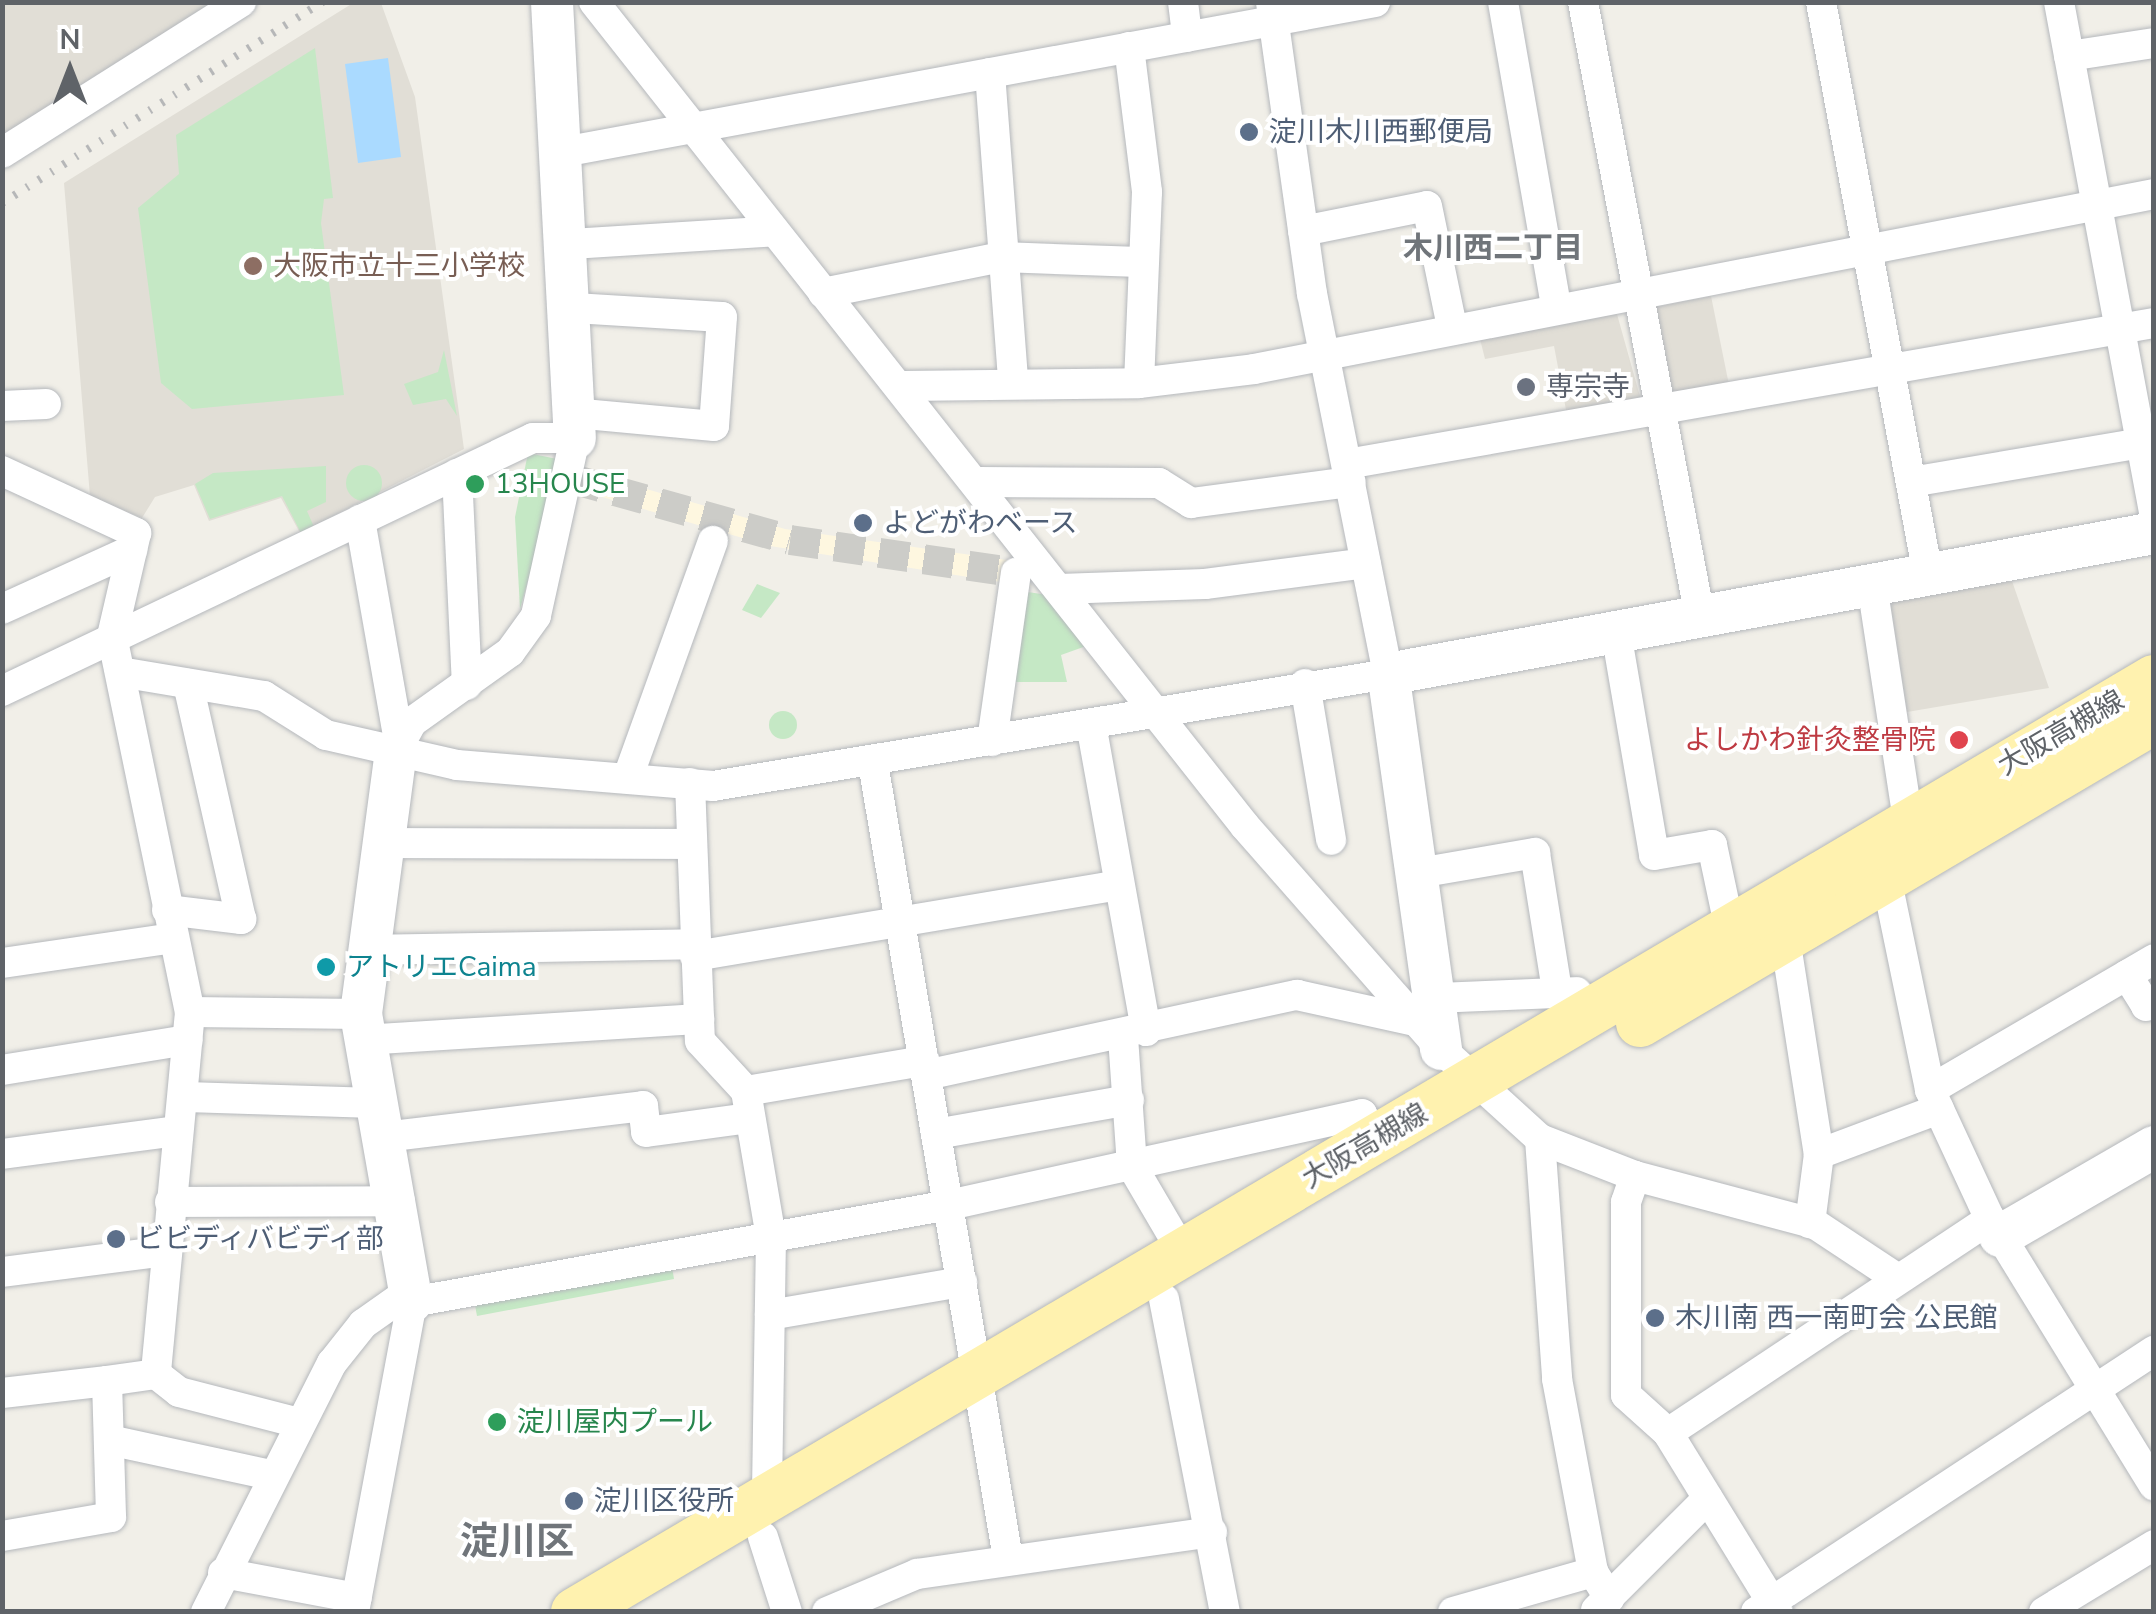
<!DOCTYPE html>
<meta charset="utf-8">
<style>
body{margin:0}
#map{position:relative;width:2156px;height:1614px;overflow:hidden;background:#f1efe8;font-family:"Nunito Sans","Noto Sans JP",sans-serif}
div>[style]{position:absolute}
.commercial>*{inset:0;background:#fef7e0}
.education>*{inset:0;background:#e1ded6}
.green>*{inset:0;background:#c5e8c5}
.round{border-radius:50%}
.water>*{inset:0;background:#aadaff}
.street-tunnel>*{height:30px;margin-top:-15px;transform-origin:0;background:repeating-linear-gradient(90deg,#ccccc8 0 30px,transparent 0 45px)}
.roads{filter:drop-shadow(0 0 2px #b5b8bc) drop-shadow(0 0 2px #b5b8bc)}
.street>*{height:30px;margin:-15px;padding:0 15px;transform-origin:15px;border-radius:15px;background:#fff}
.secondary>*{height:42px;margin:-21px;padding:0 21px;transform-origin:21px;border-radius:21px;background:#fff}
.primary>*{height:48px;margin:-24px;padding:0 24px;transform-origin:24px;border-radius:24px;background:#fff2af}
.rail>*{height:8px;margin-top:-4px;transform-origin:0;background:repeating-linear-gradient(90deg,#b6b7b8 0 2.5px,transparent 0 14.5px)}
.dots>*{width:28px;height:28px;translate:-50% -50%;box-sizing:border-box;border:5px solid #fff;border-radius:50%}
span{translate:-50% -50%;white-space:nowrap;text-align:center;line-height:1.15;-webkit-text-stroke:8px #fff;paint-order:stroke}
.service-label{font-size:28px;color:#4e5e75}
.left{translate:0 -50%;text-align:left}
.education-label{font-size:28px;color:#785e54}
.worship-label{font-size:28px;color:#5b616d}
.leisure-label{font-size:28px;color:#27864d}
.street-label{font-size:28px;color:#5f6368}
.health-label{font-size:28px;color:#be3a42}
.right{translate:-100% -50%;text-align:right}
.culture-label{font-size:28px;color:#0d838f}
.neighbourhood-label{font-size:30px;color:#70757a;font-weight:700}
.district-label{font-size:38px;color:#70757a;font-weight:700}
.frame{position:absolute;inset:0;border:5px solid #5f6368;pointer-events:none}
.north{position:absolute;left:20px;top:20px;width:100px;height:100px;-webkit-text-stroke:8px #fff;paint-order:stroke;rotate:0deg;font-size:28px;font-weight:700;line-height:40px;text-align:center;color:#5f6368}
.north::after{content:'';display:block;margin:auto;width:35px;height:45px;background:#5f6368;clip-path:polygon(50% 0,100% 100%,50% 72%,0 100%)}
</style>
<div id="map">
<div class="commercial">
<div style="clip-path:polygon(591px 473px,785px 529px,1021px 562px,1032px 587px,770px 546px,585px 492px)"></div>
</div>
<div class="education">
<div style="clip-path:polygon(3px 2px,211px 2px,211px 3px,3px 135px)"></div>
<div style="clip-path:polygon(353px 3px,381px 3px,415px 97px,464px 449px,300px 533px,281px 498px,209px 521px,194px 485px,155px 497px,142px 518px,90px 496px,64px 183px)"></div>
<div style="clip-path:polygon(1711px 296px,1729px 385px,1669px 397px,1651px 308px)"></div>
<div style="clip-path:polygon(1615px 307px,1641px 400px,1567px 415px,1554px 346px,1485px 359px,1479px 335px)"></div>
<div style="clip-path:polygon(2012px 581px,2049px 688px,1907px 712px,1890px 600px)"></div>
</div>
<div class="green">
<div style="clip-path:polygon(315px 48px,333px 198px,324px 199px,321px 223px,344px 395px,192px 409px,161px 383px,138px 208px,179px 174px,176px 135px)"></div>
<div style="clip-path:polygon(444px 350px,457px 416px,446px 399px,413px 405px,404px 384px,438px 372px)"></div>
<div style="clip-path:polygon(528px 453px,562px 460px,520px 609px,515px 517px)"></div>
<div class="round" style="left:346px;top:465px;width:36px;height:36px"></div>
<div style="clip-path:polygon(326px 466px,326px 502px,307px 511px,314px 527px,301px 533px,282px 496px,210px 519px,195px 484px,213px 473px)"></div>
<div style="clip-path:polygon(757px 584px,780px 593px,761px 618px,742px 610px)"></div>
<div style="clip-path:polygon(1021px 591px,1048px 595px,1089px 645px,1061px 655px,1067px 682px,1009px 682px)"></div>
<div class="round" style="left:769px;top:711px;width:28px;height:28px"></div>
<div style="clip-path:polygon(672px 1267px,674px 1279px,477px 1316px,475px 1305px)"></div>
</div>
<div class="water">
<div style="clip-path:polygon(388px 58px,401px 157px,358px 163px,345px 64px)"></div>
</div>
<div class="street-tunnel">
<div style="left:572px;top:479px;width:226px;rotate:15.6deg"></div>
<div style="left:790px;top:540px;width:238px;rotate:8.2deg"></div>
</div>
<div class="roads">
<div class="street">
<div style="left:594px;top:2px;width:1050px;rotate:51.69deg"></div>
<div style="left:1245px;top:826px;width:297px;rotate:48.7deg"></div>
<div style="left:1441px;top:1049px;width:134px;rotate:42.3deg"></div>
<div style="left:1540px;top:1139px;width:102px;rotate:21.3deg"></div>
<div style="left:1635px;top:1176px;width:186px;rotate:14.9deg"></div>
<div style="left:1815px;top:1224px;width:96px;rotate:33.5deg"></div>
<div style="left:1183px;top:2px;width:35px;rotate:83deg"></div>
<div style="left:1503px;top:2px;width:309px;rotate:80.1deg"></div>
<div style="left:1583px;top:2px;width:626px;rotate:79.23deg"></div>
<div style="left:1821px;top:2px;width:583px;rotate:79.42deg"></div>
<div style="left:2059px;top:2px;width:519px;rotate:79.45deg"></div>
<div style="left:1129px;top:47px;width:146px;rotate:82.9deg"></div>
<div style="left:1147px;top:192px;width:191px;rotate:92.4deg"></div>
<div style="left:2069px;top:56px;width:86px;rotate:-8.7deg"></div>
<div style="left:990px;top:73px;width:310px;rotate:85.7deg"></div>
<div style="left:563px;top:152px;width:826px;rotate:-10.47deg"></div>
<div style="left:2px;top:153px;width:283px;rotate:-32.3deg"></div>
<div style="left:1303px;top:231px;width:126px;rotate:-11.4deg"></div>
<div style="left:1427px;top:206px;width:124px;rotate:78.3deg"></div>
<div style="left:571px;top:244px;width:204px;rotate:-3.6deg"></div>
<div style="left:823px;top:293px;width:182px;rotate:-11.4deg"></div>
<div style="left:1001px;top:257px;width:139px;rotate:2.1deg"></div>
<div style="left:574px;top:308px;width:148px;rotate:3.5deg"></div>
<div style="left:722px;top:317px;width:109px;rotate:94.2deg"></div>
<div style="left:714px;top:426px;width:140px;rotate:-174.7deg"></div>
<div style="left:904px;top:386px;width:235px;rotate:-0.7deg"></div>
<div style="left:1139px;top:383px;width:116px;rotate:-6.9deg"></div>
<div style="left:1254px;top:369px;width:917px;rotate:-11deg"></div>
<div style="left:2px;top:406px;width:44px;rotate:-2.6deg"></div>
<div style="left:1347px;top:464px;width:819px;rotate:-9.91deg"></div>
<div style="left:2px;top:471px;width:148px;rotate:24.8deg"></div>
<div style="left:136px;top:533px;width:106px;rotate:103.1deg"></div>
<div style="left:112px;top:636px;width:384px;rotate:78.3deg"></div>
<div style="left:190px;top:1012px;width:364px;rotate:95.4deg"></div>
<div style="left:156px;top:1374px;width:49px;rotate:171.9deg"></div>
<div style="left:107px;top:1381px;width:136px;rotate:88.3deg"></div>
<div style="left:111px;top:1517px;width:111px;rotate:170.1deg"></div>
<div style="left:457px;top:474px;width:211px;rotate:87.3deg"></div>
<div style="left:978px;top:482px;width:181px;rotate:0.3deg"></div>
<div style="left:1159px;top:483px;width:38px;rotate:32deg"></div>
<div style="left:1191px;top:503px;width:161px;rotate:-7.5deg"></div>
<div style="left:1911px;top:482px;width:246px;rotate:-9.6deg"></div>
<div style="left:360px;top:520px;width:225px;rotate:80deg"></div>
<div style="left:1872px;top:585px;width:239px;rotate:81.3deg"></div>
<div style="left:1908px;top:821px;width:60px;rotate:111.4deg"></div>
<div style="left:1886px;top:877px;width:217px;rotate:78.3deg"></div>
<div style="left:1930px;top:1090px;width:142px;rotate:65.1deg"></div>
<div style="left:1990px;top:1219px;width:313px;rotate:58.4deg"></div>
<div style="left:1059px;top:589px;width:146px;rotate:-2deg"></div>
<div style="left:1205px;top:584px;width:162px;rotate:-7.4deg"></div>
<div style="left:2px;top:609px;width:143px;rotate:-24.4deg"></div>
<div style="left:1616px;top:632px;width:226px;rotate:80.3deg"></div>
<div style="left:1654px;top:855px;width:59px;rotate:-9.8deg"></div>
<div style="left:1712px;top:845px;width:87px;rotate:78deg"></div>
<div style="left:126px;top:673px;width:140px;rotate:9.5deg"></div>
<div style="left:264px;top:696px;width:73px;rotate:32.2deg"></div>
<div style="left:326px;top:735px;width:134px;rotate:12.9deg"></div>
<div style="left:457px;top:765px;width:257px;rotate:4.7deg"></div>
<div style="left:713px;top:786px;width:684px;rotate:-9.42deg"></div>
<div style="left:1388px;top:674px;width:388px;rotate:-101.3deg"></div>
<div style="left:1312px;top:294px;width:295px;rotate:-98deg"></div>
<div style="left:1305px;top:684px;width:158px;rotate:80.5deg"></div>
<div style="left:2px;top:691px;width:588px;rotate:-25.48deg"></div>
<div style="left:533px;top:438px;width:42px"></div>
<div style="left:575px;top:438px;width:182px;rotate:102.4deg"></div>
<div style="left:536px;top:616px;width:44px;rotate:125.8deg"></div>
<div style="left:510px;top:652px;width:120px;rotate:144.5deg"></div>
<div style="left:412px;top:722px;width:33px;rotate:119deg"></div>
<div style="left:1091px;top:724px;width:312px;rotate:79.8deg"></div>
<div style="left:992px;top:741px;width:170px;rotate:-81.9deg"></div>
<div style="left:873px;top:763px;width:807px;rotate:80.37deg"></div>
<div style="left:628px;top:777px;width:251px;rotate:-70.2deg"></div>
<div style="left:690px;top:783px;width:258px;rotate:87.8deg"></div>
<div style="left:700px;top:1041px;width:68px;rotate:47.4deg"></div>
<div style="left:746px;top:1091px;width:148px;rotate:80.3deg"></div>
<div style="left:771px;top:1237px;width:264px;rotate:90.9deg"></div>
<div style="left:389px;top:843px;width:300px;rotate:0.2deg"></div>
<div style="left:1419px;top:873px;width:118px;rotate:-9.8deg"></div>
<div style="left:1535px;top:853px;width:139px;rotate:80.9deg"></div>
<div style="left:167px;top:910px;width:75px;rotate:6.9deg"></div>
<div style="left:241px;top:919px;width:241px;rotate:-102.7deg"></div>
<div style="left:1785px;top:938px;width:219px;rotate:81.1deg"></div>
<div style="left:1819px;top:1154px;width:70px;rotate:97.4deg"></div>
<div style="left:366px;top:950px;width:328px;rotate:-1deg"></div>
<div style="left:695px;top:956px;width:426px;rotate:-9.5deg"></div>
<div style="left:2px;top:963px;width:173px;rotate:-8.3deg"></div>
<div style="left:2127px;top:975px;width:36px;rotate:58deg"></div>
<div style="left:2146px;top:1006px;width:8px;rotate:-14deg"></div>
<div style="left:1436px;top:998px;width:141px;rotate:-2.4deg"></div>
<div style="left:190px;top:1012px;width:171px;rotate:0.7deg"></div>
<div style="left:1123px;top:1037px;width:129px;rotate:86deg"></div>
<div style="left:1132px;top:1166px;width:101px;rotate:59.6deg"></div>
<div style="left:363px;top:1040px;width:337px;rotate:-3.6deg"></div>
<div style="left:2px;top:1070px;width:188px;rotate:-9.2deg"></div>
<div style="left:926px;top:1075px;width:380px;rotate:-12.2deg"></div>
<div style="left:1297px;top:995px;width:120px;rotate:12.5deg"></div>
<div style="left:1930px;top:1090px;width:259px;rotate:-30.3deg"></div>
<div style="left:746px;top:1091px;width:181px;rotate:-9.6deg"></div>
<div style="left:186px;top:1097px;width:189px;rotate:1.8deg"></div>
<div style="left:936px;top:1134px;width:196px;rotate:-10deg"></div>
<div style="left:384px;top:1137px;width:261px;rotate:-6.8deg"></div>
<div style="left:643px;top:1106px;width:26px;rotate:83deg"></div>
<div style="left:646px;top:1132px;width:105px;rotate:-7.7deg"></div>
<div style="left:1540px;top:1139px;width:241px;rotate:85.9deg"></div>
<div style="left:1557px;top:1379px;width:196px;rotate:79.4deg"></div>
<div style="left:1593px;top:1572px;width:31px;rotate:58deg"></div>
<div style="left:2px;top:1154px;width:176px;rotate:-7.5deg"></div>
<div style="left:1819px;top:1154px;width:128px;rotate:-20.6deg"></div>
<div style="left:1635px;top:1176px;width:28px;rotate:109deg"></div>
<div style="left:1626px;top:1202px;width:193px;rotate:90deg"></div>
<div style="left:1626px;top:1395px;width:57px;rotate:42.1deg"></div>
<div style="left:170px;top:1202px;width:230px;rotate:-0.2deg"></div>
<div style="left:2px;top:1272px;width:165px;rotate:-7.3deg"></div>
<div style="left:1164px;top:1299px;width:319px;rotate:79deg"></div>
<div style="left:770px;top:1315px;width:195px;rotate:-9.8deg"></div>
<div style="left:156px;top:1374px;width:29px;rotate:38deg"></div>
<div style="left:179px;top:1392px;width:124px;rotate:14.5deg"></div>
<div style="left:2px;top:1393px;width:106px;rotate:-6.5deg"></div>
<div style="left:109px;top:1440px;width:166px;rotate:12.2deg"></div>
<div style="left:763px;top:1537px;width:79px;rotate:72.3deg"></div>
<div style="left:223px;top:1573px;width:136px;rotate:10.6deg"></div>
<div style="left:1596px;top:1610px;width:158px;rotate:-45deg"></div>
<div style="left:206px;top:1612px;width:279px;rotate:-63.2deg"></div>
<div style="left:332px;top:1363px;width:50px;rotate:-51.5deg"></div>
<div style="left:363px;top:1324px;width:59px;rotate:-35.3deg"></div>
<div style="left:354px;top:1612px;width:315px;rotate:-79.4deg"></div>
<div style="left:412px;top:1302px;width:546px;rotate:-10.24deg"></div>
<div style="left:949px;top:1205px;width:423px;rotate:-12.4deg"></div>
<div style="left:1362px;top:1114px;width:30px;rotate:62deg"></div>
<div style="left:827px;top:1612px;width:98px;rotate:-22.9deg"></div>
<div style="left:917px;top:1574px;width:298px;rotate:-8.1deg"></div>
<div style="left:1453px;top:1612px;width:146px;rotate:-15.9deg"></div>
<div style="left:1756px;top:1612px;width:476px;rotate:-33.3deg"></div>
<div style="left:1778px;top:1612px;width:210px;rotate:-121.6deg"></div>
<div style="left:1668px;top:1433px;width:387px;rotate:-33.6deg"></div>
<div style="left:2044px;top:1612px;width:129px;rotate:-31.3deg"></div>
</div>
<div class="secondary">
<div style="left:552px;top:2px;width:437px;rotate:87deg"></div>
<div style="left:396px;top:751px;width:265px;rotate:97.6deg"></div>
<div style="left:361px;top:1014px;width:292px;rotate:80deg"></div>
<div style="left:1441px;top:1049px;width:379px;rotate:-98deg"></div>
<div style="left:1388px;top:674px;width:779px;rotate:-10.43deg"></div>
<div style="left:2000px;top:1236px;width:178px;rotate:-30deg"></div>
</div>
<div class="primary">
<div style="left:1640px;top:1023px;width:597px;rotate:-30.52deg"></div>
<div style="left:575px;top:1612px;width:1834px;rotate:-30.58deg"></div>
</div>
</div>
<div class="rail">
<div style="left:2px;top:203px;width:379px;rotate:-32.1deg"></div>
</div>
<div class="dots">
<div style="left:1249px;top:132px;background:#5c6f8a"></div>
<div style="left:253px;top:266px;background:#8d6e63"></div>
<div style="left:1526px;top:387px;background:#6b7280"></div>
<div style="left:475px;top:484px;background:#2e9e5b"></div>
<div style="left:863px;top:523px;background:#5c6f8a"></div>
<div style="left:1959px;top:740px;background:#e0444e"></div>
<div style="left:326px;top:967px;background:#0f9aa8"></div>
<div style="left:116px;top:1239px;background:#5c6f8a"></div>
<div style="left:1655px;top:1318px;background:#5c6f8a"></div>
<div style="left:497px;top:1422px;background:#2e9e5b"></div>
<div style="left:574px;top:1501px;background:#5c6f8a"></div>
</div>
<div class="service-label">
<span class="left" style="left:1269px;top:132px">淀川木川西郵便局</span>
<span class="left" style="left:883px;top:523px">よどがわベース</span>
<span class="left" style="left:136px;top:1239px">ビビディバビディ部</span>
<span class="left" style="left:1675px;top:1318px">木川南 西一南町会 公民館</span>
<span class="left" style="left:594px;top:1501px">淀川区役所</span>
</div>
<div class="education-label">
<span class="left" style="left:273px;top:266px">大阪市立十三小学校</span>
</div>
<div class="worship-label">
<span class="left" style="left:1546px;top:387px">専宗寺</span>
</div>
<div class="leisure-label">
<span class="left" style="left:495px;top:484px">13HOUSE</span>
<span class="left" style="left:517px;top:1422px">淀川屋内プール</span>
</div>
<div class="street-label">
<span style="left:2061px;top:733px;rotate:-30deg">大阪高槻線</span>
<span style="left:1365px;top:1146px;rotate:-30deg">大阪高槻線</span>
</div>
<div class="health-label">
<span class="right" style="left:1936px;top:740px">よしかわ針灸整骨院</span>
</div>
<div class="culture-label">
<span class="left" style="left:346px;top:967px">アトリエCaima</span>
</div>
<div class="neighbourhood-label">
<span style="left:1493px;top:249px">木川西二丁目</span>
</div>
<div class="district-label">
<span style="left:517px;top:1542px">淀川区</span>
</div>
<div class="frame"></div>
<div class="north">N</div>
</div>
